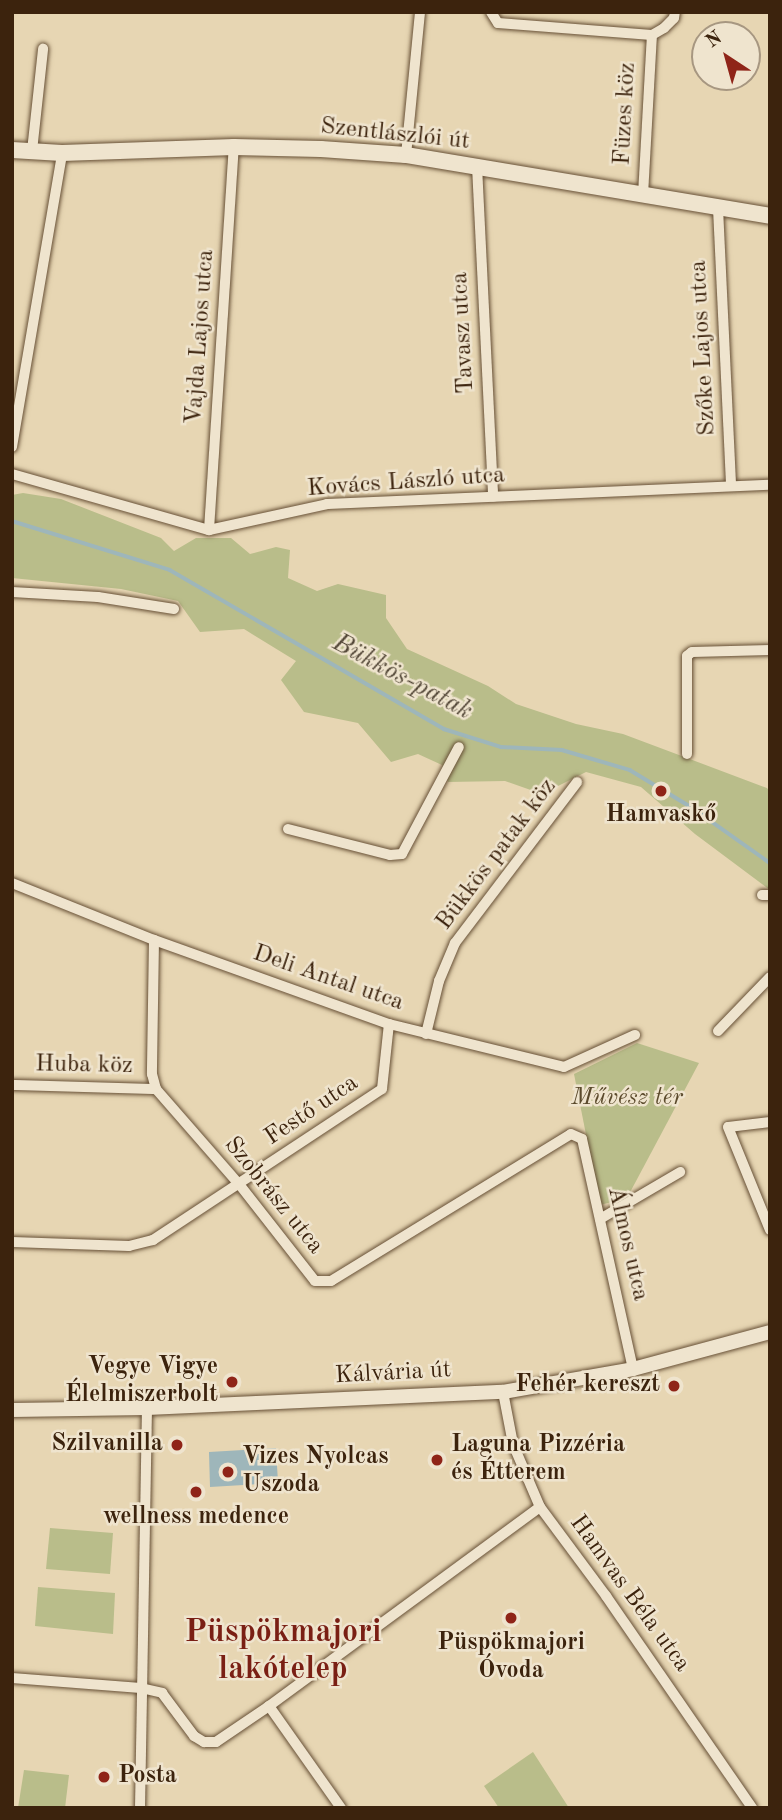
<!DOCTYPE html>
<meta charset="utf-8">
<style>
body{margin:0}
#map{position:relative;width:782px;height:1820px;overflow:hidden;background:#e7d6b3;font-family:"Old Standard TT",serif}
div>[style]{position:absolute}
.green>*{inset:0;background:#b9bd8a}
.water>*{inset:0;background:#9eb6ba}
.stream>*{height:3.5px;margin:-1.75px;padding:0 1.75px;transform-origin:1.75px;border-radius:1.75px;background:#9eb6ba}
.roads{filter:drop-shadow(0 0 2px #675036) drop-shadow(0 0 2px #675036)}
.minor>*{height:10px;margin:-5px;padding:0 5px;transform-origin:5px;border-radius:5px;background:#efe4ce}
.tertiary>*{height:14px;margin:-7px;padding:0 7px;transform-origin:7px;border-radius:7px;background:#efe4ce}
.secondary>*{height:16px;margin:-8px;padding:0 8px;transform-origin:8px;border-radius:8px;background:#efe4ce}
.dots>*{width:19px;height:19px;translate:-50% -50%;box-sizing:border-box;border:4px solid #efe4ce;border-radius:50%}
span{translate:-50% -50%;white-space:nowrap;text-align:center;line-height:1.15;-webkit-text-stroke:5px #efe4ce;paint-order:stroke}
.street-label{font-size:24px;color:#3c230d}
.poi-label{font-size:24px;color:#3c230d;font-weight:700}
.right{translate:-100% -50%;text-align:right}
.left{translate:0 -50%;text-align:left}
.park-label{font-size:24px;color:#5b4a2c;font-style:italic}
.water-label{font-size:26px;color:#544838;font-style:italic}
.district-label{font-size:32px;color:#7a1f14;font-weight:700}
.frame{position:absolute;inset:0;border:14px solid #3c230d;pointer-events:none}
.north{position:absolute;left:691px;top:21px;width:70px;height:70px;box-sizing:border-box;background:#efe4ce;border:2px solid #a79781;border-radius:50%;rotate:324deg;font-size:19px;font-weight:700;line-height:28px;text-align:center;color:#3c230d}
.north::after{content:'';display:block;margin:auto;width:24px;height:32px;background:#8f2418;clip-path:polygon(50% 0,100% 100%,50% 72%,0 100%)}
</style>
<div id="map">
<div class="green">
<div style="clip-path:polygon(23px 493px,61px 499px,161px 538px,174px 551px,196px 538px,231px 538px,250px 554px,276px 547px,290px 550px,288px 578px,317px 591px,338px 584px,386px 595px,386px 618px,407px 649px,488px 686px,516px 704px,576px 724px,623px 734px,767px 788px,770px 792px,770px 890px,695px 834px,641px 787px,586px 772px,542px 794px,505px 781px,448px 782px,442px 765px,418px 754px,391px 762px,358px 723px,304px 712px,281px 680px,296px 661px,244px 629px,200px 632px,178px 601px,121px 589px,12px 578px,12px 495px)"></div>
<div style="clip-path:polygon(637px 1043px,699px 1063px,627px 1198px,600px 1205px,574px 1074px)"></div>
<div style="clip-path:polygon(50px 1528px,113px 1533px,110px 1574px,46px 1569px)"></div>
<div style="clip-path:polygon(38px 1587px,115px 1593px,113px 1634px,35px 1626px)"></div>
<div style="clip-path:polygon(533px 1752px,569px 1808px,499px 1808px,484px 1786px)"></div>
<div style="clip-path:polygon(24px 1770px,69px 1775px,65px 1808px,18px 1808px)"></div>
</div>
<div class="water">
<div style="clip-path:polygon(276px 1448px,278px 1483px,210px 1487px,209px 1452px)"></div>
</div>
<div class="stream">
<div style="left:12px;top:521px;width:165px;rotate:17.2deg"></div>
<div style="left:170px;top:570px;width:317px;rotate:30.1deg"></div>
<div style="left:444px;top:729px;width:60px;rotate:17.5deg"></div>
<div style="left:501px;top:747px;width:61px;rotate:2.8deg"></div>
<div style="left:562px;top:750px;width:71px;rotate:16.4deg"></div>
<div style="left:630px;top:770px;width:71px;rotate:31.2deg"></div>
<div style="left:691px;top:807px;width:97px;rotate:35.3deg"></div>
</div>
<div class="roads">
<div class="minor">
<div style="left:491px;top:12px;width:13px;rotate:58deg"></div>
<div style="left:498px;top:23px;width:154px;rotate:4.5deg"></div>
<div style="left:652px;top:35px;width:14px;rotate:-30deg"></div>
<div style="left:664px;top:28px;width:14px;rotate:-45deg"></div>
<div style="left:674px;top:18px;width:6px;rotate:-81deg"></div>
<div style="left:32px;top:151px;width:103px;rotate:-83.8deg"></div>
<div style="left:406px;top:155px;width:144px;rotate:-84.4deg"></div>
<div style="left:477px;top:166px;width:331px;rotate:87.2deg"></div>
<div style="left:643px;top:195px;width:160px;rotate:-86.8deg"></div>
<div style="left:718px;top:208px;width:278px;rotate:87.3deg"></div>
<div style="left:12px;top:447px;width:298px;rotate:-80.3deg"></div>
<div style="left:12px;top:474px;width:205px;rotate:15.9deg"></div>
<div style="left:209px;top:530px;width:121px;rotate:-12.4deg"></div>
<div style="left:327px;top:504px;width:443px;rotate:-2.5deg"></div>
<div style="left:209px;top:530px;width:384px;rotate:-86.3deg"></div>
<div style="left:12px;top:592px;width:86px;rotate:3.3deg"></div>
<div style="left:98px;top:597px;width:77px;rotate:9deg"></div>
<div style="left:687px;top:754px;width:98px;rotate:-90deg"></div>
<div style="left:687px;top:656px;width:6px;rotate:-39deg"></div>
<div style="left:692px;top:652px;width:78px;rotate:-1.5deg"></div>
<div style="left:288px;top:829px;width:105px;rotate:14.3deg"></div>
<div style="left:390px;top:855px;width:12px;rotate:-5deg"></div>
<div style="left:402px;top:854px;width:121px;rotate:-62deg"></div>
<div style="left:12px;top:883px;width:153px;rotate:21.9deg"></div>
<div style="left:154px;top:940px;width:250px;rotate:19.7deg"></div>
<div style="left:389px;top:1024px;width:180px;rotate:13.8deg"></div>
<div style="left:564px;top:1067px;width:78px;rotate:-24.3deg"></div>
<div style="left:762px;top:895px;width:8px"></div>
<div style="left:154px;top:940px;width:134px;rotate:90.9deg"></div>
<div style="left:152px;top:1074px;width:16px;rotate:75deg"></div>
<div style="left:156px;top:1089px;width:126px;rotate:48.9deg"></div>
<div style="left:239px;top:1184px;width:123px;rotate:51.9deg"></div>
<div style="left:315px;top:1281px;width:16px"></div>
<div style="left:331px;top:1281px;width:281px;rotate:-31.5deg"></div>
<div style="left:571px;top:1134px;width:12px;rotate:24deg"></div>
<div style="left:582px;top:1139px;width:236px;rotate:77.5deg"></div>
<div style="left:718px;top:1031px;width:75px;rotate:-46.1deg"></div>
<div style="left:426px;top:1034px;width:55px;rotate:-76.2deg"></div>
<div style="left:439px;top:981px;width:41px;rotate:-67.2deg"></div>
<div style="left:455px;top:943px;width:202px;rotate:-52.8deg"></div>
<div style="left:12px;top:1085px;width:144px;rotate:1.6deg"></div>
<div style="left:770px;top:1122px;width:42px;rotate:173.2deg"></div>
<div style="left:728px;top:1127px;width:111px;rotate:67.8deg"></div>
<div style="left:600px;top:1219px;width:93px;rotate:-30.4deg"></div>
<div style="left:12px;top:1242px;width:117px;rotate:2deg"></div>
<div style="left:129px;top:1246px;width:25px;rotate:-14deg"></div>
<div style="left:153px;top:1240px;width:274px;rotate:-33.4deg"></div>
<div style="left:382px;top:1089px;width:65px;rotate:-83.9deg"></div>
<div style="left:503px;top:1392px;width:53px;rotate:79.1deg"></div>
<div style="left:513px;top:1444px;width:69px;rotate:66.8deg"></div>
<div style="left:540px;top:1507px;width:111px;rotate:53.4deg"></div>
<div style="left:606px;top:1596px;width:257px;rotate:55.4deg"></div>
<div style="left:12px;top:1678px;width:129px;rotate:4.4deg"></div>
<div style="left:141px;top:1688px;width:22px;rotate:13deg"></div>
<div style="left:162px;top:1693px;width:54px;rotate:53.3deg"></div>
<div style="left:194px;top:1736px;width:12px;rotate:31deg"></div>
<div style="left:204px;top:1742px;width:12px"></div>
<div style="left:216px;top:1742px;width:64px;rotate:-34.2deg"></div>
<div style="left:269px;top:1706px;width:336px;rotate:-36.3deg"></div>
<div style="left:269px;top:1706px;width:125px;rotate:54.8deg"></div>
<div style="left:140px;top:1808px;width:400px;rotate:-89deg"></div>
</div>
<div class="tertiary">
<div style="left:12px;top:1410px;width:135px;rotate:-0.8deg"></div>
<div style="left:147px;top:1408px;width:356px;rotate:-2.6deg"></div>
<div style="left:503px;top:1392px;width:132px;rotate:-10deg"></div>
<div style="left:633px;top:1369px;width:142px;rotate:-15.1deg"></div>
</div>
<div class="secondary">
<div style="left:12px;top:150px;width:50px;rotate:3.4deg"></div>
<div style="left:62px;top:153px;width:172px;rotate:-2deg"></div>
<div style="left:234px;top:147px;width:87px;rotate:1.3deg"></div>
<div style="left:321px;top:149px;width:85px;rotate:4deg"></div>
<div style="left:406px;top:155px;width:369px;rotate:9.5deg"></div>
</div>
</div>
<div class="dots">
<div style="left:661px;top:791px;background:#8f2418"></div>
<div style="left:232px;top:1382px;background:#8f2418"></div>
<div style="left:674px;top:1386px;background:#8f2418"></div>
<div style="left:177px;top:1445px;background:#8f2418"></div>
<div style="left:437px;top:1460px;background:#8f2418"></div>
<div style="left:228px;top:1472px;background:#8f2418"></div>
<div style="left:196px;top:1492px;background:#8f2418"></div>
<div style="left:511px;top:1618px;background:#8f2418"></div>
<div style="left:104px;top:1777px;background:#8f2418"></div>
</div>
<div class="street-label">
<span style="left:626px;top:114px;rotate:-87deg">Füzes köz</span>
<span style="left:395px;top:135px;rotate:6deg">Szentlászlói út</span>
<span style="left:464px;top:333px;rotate:-93deg">Tavasz utca</span>
<span style="left:201px;top:337px;rotate:-86deg">Vajda Lajos utca</span>
<span style="left:704px;top:348px;rotate:-93deg">Szőke Lajos utca</span>
<span style="left:406px;top:483px;rotate:-4deg">Kovács László utca</span>
<span style="left:497px;top:855px;rotate:-53deg">Bükkös patak köz</span>
<span style="left:328px;top:979px;rotate:19deg">Deli Antal utca</span>
<span style="left:84px;top:1066px;rotate:1deg">Huba köz</span>
<span style="left:312px;top:1111px;rotate:-34deg">Festő utca</span>
<span style="left:273px;top:1196px;rotate:51deg">Szobrász utca</span>
<span style="left:627px;top:1244px;rotate:77deg">Álmos utca</span>
<span style="left:393px;top:1374px;rotate:-3deg">Kálvária út</span>
<span style="left:629px;top:1594px;rotate:54deg">Hamvas Béla utca</span>
</div>
<div class="poi-label">
<span style="left:661px;top:816px">Hamvaskő</span>
<span class="right" style="left:218px;top:1382px">Vegye Vigye<br>Élelmiszerbolt</span>
<span class="right" style="left:660px;top:1386px">Fehér kereszt</span>
<span class="right" style="left:163px;top:1445px">Szilvanilla</span>
<span class="left" style="left:451px;top:1460px">Laguna Pizzéria<br>és Étterem</span>
<span class="left" style="left:242px;top:1472px">Vizes Nyolcas<br>Uszoda</span>
<span style="left:196px;top:1518px">wellness medence</span>
<span style="left:511px;top:1658px">Püspökmajori<br>Óvoda</span>
<span class="left" style="left:118px;top:1777px">Posta</span>
</div>
<div class="park-label">
<span style="left:627px;top:1099px">Művész tér</span>
</div>
<div class="water-label">
<span style="left:402px;top:678px;rotate:28deg">Bükkös-patak</span>
</div>
<div class="district-label">
<span style="left:283px;top:1652px">Püspökmajori<br>lakótelep</span>
</div>
<div class="frame"></div>
<div class="north">N</div>
</div>
